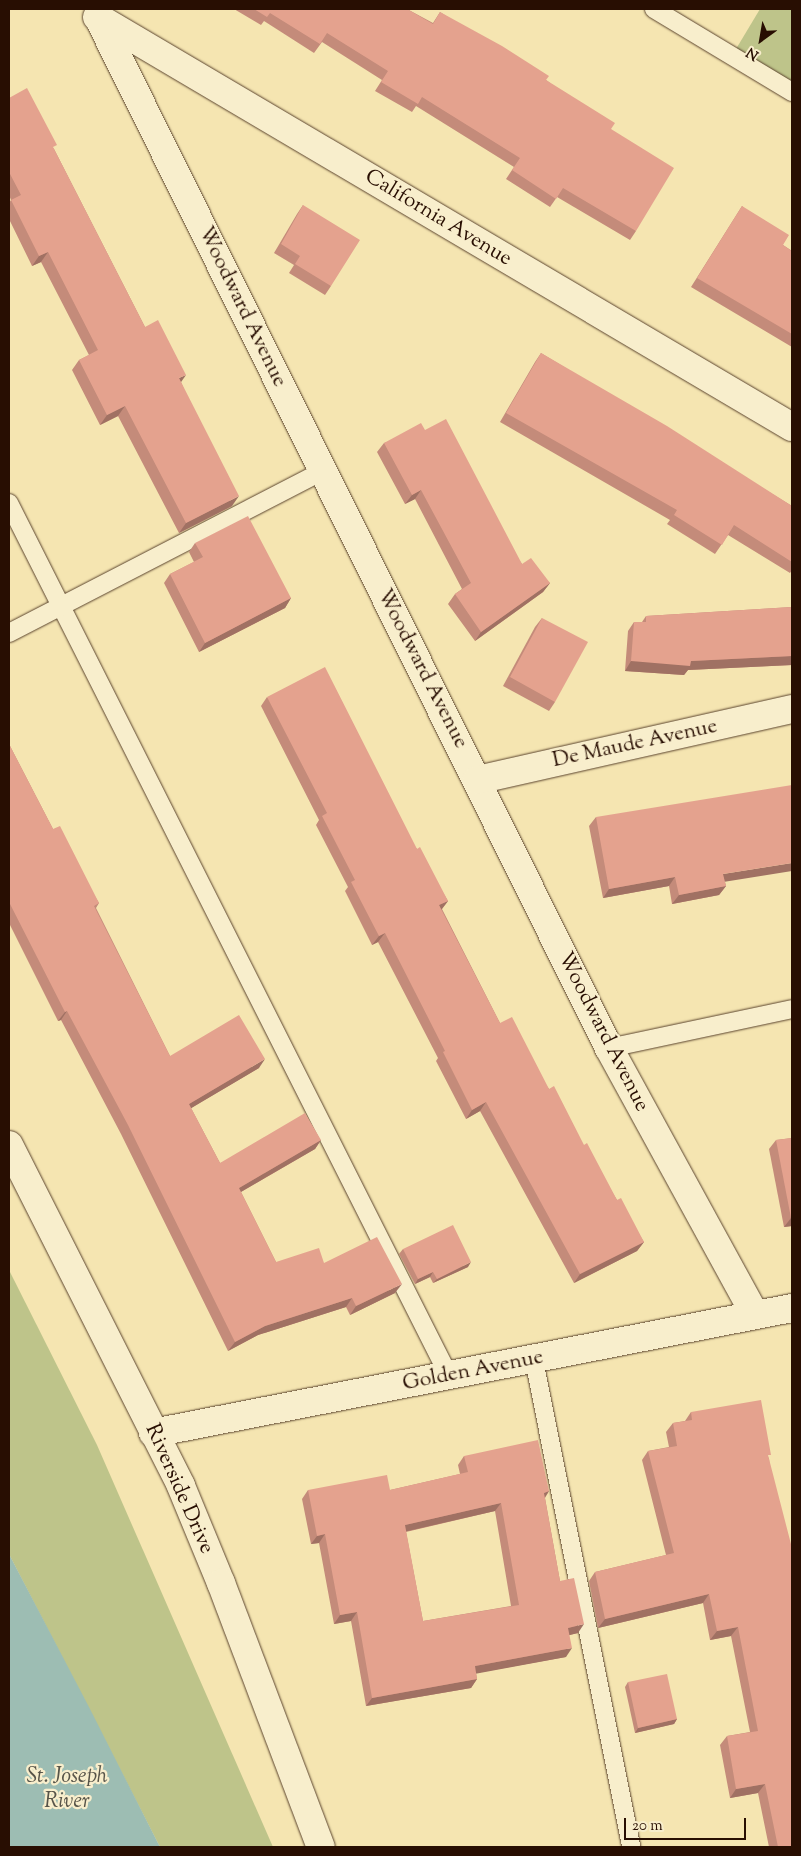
<!DOCTYPE html>
<style>
body{margin:0}
#map{position:relative;width:801px;height:1856px;overflow:hidden;background:#f5e5b1;font-family:"Sorts Mill Goudy",serif}
div>[style]{position:absolute}
.green>*{inset:0;background:#bec48a}
.water>*{inset:0;background:#9dbdb3}
.roads{filter:drop-shadow(0 0 1px #5b442e) drop-shadow(0 0 1px #5b442e)}
.service>*{height:18px;margin:-9px;padding:0 9px;transform-origin:9px;border-radius:9px;background:#f8eecc}
.minor>*{height:28px;margin:-14px;padding:0 14px;transform-origin:14px;border-radius:14px;background:#f8eecc}
.wall>*{inset:0;background:#c48b7a}
.shaded-wall>*{inset:0;background:#a07163}
.building>*{inset:0;background:#e4a28e}
span{translate:-50% -50%;white-space:nowrap;text-align:center;line-height:1.15;-webkit-text-stroke:4.5px #f8eecc;paint-order:stroke}
.street-label{font-size:21px;color:#280e02}
.water-label{font-size:22px;color:#575449;font-style:italic}
.frame{position:absolute;inset:0;border:10px solid #280e02;pointer-events:none}
.north{position:absolute;left:736px;top:15px;width:50px;height:50px;-webkit-text-stroke:4px #f8eecc;paint-order:stroke;rotate:212deg;font-size:14px;font-weight:700;line-height:20px;text-align:center;color:#280e02}
.north::after{content:'';display:block;margin:auto;width:18px;height:22px;background:#280e02;clip-path:polygon(50% 0,100% 100%,50% 72%,0 100%)}
.scale{position:absolute;left:624px;top:1818px;width:122px;height:22px;box-sizing:border-box;border:2px solid #280e02;border-top:0;padding-left:6px;font-size:15px;line-height:18px;white-space:nowrap;color:#280e02;-webkit-text-stroke:4px #f8eecc;paint-order:stroke}
</style>
<div id="map">
<div class="green">
<div style="clip-path:polygon(760px 9px,792px 9px,792px 83px,736px 49px)"></div>
<div style="clip-path:polygon(9px 1270px,97px 1445px,273px 1847px,160px 1847px,9px 1554px)"></div>
</div>
<div class="water">
<div style="clip-path:polygon(9px 1554px,90px 1709px,160px 1847px,9px 1847px)"></div>
</div>
<div class="roads">
<div class="service">
<div style="left:654px;top:9px;width:161px;rotate:31deg"></div>
<div style="left:9px;top:503px;width:978px;rotate:63.25deg"></div>
<div style="left:9px;top:633px;width:353px;rotate:-27.3deg"></div>
<div style="left:609px;top:1048px;width:187px;rotate:-12deg"></div>
<div style="left:534px;top:1360px;width:497px;rotate:78.7deg"></div>
</div>
<div class="minor">
<div style="left:97px;top:17px;width:807px;rotate:30.54deg"></div>
<div style="left:99px;top:19px;width:1148px;rotate:63.64deg"></div>
<div style="left:609px;top:1048px;width:304px;rotate:61.3deg"></div>
<div style="left:477px;top:780px;width:323px;rotate:-12.7deg"></div>
<div style="left:9px;top:1145px;width:382px;rotate:63.2deg"></div>
<div style="left:181px;top:1486px;width:105px;rotate:67.6deg"></div>
<div style="left:221px;top:1583px;width:282px;rotate:69.3deg"></div>
<div style="left:153px;top:1433px;width:651px;rotate:-11.07deg"></div>
</div>
</div>
<div class="wall">
<div style="clip-path:polygon(234px 9px,407px 9px,433px 23px,440px 12px,546px 80px,611px 129px,636px 231px,630px 240px,557px 197px,550px 207px,506px 179px,514px 167px,416px 106px,412px 112px,375px 91px,382px 80px,322px 42px,314px 53px,264px 21px,261px 25px)"></div>
<div style="clip-path:polygon(9px 98px,54px 149px,145px 327px,181px 382px,232px 506px,179px 533px,118px 416px,100px 425px,72px 370px,79px 360px,89px 355px,41px 262px,32px 266px,9px 219px,9px 203px,11px 200px,9px 195px)"></div>
<div style="clip-path:polygon(303px 205px,331px 286px,325px 295px,289px 273px,294px 265px,274px 253px,297px 214px)"></div>
<div style="clip-path:polygon(742px 206px,783px 245px,792px 251px,792px 347px,691px 287px)"></div>
<div style="clip-path:polygon(541px 353px,792px 506px,792px 570px,790px 573px,728px 535px,715px 554px,667px 524px,670px 520px,500px 422px,535px 362px)"></div>
<div style="clip-path:polygon(425px 430px,522px 564px,550px 583px,543px 592px,475px 641px,448px 604px,455px 594px,462px 589px,415px 499px,405px 504px,377px 452px,384px 443px)"></div>
<div style="clip-path:polygon(195px 543px,291px 598px,285px 608px,199px 652px,164px 583px,170px 574px,194px 562px,189px 552px)"></div>
<div style="clip-path:polygon(792px 607px,792px 665px,688px 670px,684px 675px,625px 671px,628px 631px,634px 622px,642px 622px,646px 616px)"></div>
<div style="clip-path:polygon(542px 618px,555px 702px,549px 711px,503px 686px,535px 627px)"></div>
<div style="clip-path:polygon(267px 697px,417px 849px,448px 901px,442px 909px,500px 1023px,549px 1089px,617px 1200px,644px 1242px,637px 1251px,574px 1283px,480px 1111px,466px 1119px,436px 1061px,438px 1058px,378px 942px,372px 945px,345px 891px,348px 887px,316px 825px,319px 820px,261px 706px)"></div>
<div style="clip-path:polygon(9px 744px,53px 829px,99px 903px,96px 908px,170px 1056px,259px 1068px,191px 1108px,220px 1163px,321px 1140px,315px 1149px,241px 1192px,276px 1262px,324px 1263px,395px 1293px,350px 1315px,346px 1307px,258px 1335px,228px 1351px,121px 1134px,61px 1020px,58px 1021px,9px 923px)"></div>
<div style="clip-path:polygon(596px 817px,725px 882px,726px 886px,719px 895px,672px 904px,669px 886px,603px 898px,589px 826px)"></div>
<div style="clip-path:polygon(792px 1138px,792px 1226px,784px 1227px,769px 1149px,776px 1140px)"></div>
<div style="clip-path:polygon(403px 1249px,468px 1267px,433px 1283px,430px 1277px,415px 1284px,399px 1254px)"></div>
<div style="clip-path:polygon(691px 1412px,769px 1458px,792px 1847px,769px 1847px,758px 1793px,730px 1798px,720px 1745px,727px 1736px,750px 1732px,731px 1636px,710px 1640px,703px 1603px,598px 1628px,589px 1581px,595px 1572px,666px 1555px,642px 1460px,648px 1451px,669px 1447px,666px 1432px,673px 1423px,685px 1421px)"></div>
<div style="clip-path:polygon(evenodd,464px 1456px,549px 1491px,545px 1498px,560px 1581px,578px 1633px,569px 1635px,566px 1657px,476px 1673px,477px 1679px,471px 1688px,366px 1706px,351px 1621px,334px 1624px,319px 1543px,311px 1544px,302px 1499px,308px 1490px,390px 1490px,460px 1474px,458px 1465px,464px 1456px,495px 1511px,511px 1606px,423px 1621px,406px 1532px,495px 1511px)"></div>
<div style="clip-path:polygon(628px 1682px,677px 1719px,674px 1724px,635px 1733px,625px 1687px)"></div>
</div>
<div class="shaded-wall">
<div style="clip-path:polygon(48px 252px,41px 262px,32px 266px,39px 256px)"></div>
<div style="clip-path:polygon(186px 375px,179px 385px,179px 378px)"></div>
<div style="clip-path:polygon(125px 406px,118px 416px,100px 425px,107px 415px)"></div>
<div style="clip-path:polygon(421px 490px,415px 499px,405px 504px,412px 495px)"></div>
<div style="clip-path:polygon(239px 496px,232px 506px,179px 533px,186px 523px)"></div>
<div style="clip-path:polygon(550px 583px,543px 592px,475px 641px,481px 632px)"></div>
<div style="clip-path:polygon(291px 598px,285px 608px,199px 652px,205px 643px)"></div>
<div style="clip-path:polygon(792px 656px,792px 665px,688px 670px,684px 675px,625px 671px,631px 661px,691px 661px)"></div>
<div style="clip-path:polygon(792px 863px,792px 871px,717px 883px,723px 874px)"></div>
<div style="clip-path:polygon(675px 877px,669px 886px,603px 898px,609px 889px)"></div>
<div style="clip-path:polygon(726px 886px,719px 895px,672px 904px,679px 895px)"></div>
<div style="clip-path:polygon(448px 901px,441px 910px,439px 905px)"></div>
<div style="clip-path:polygon(385px 933px,378px 942px,372px 945px,379px 936px)"></div>
<div style="clip-path:polygon(67px 1011px,61px 1020px,58px 1021px,65px 1012px)"></div>
<div style="clip-path:polygon(265px 1059px,259px 1068px,183px 1113px,189px 1104px)"></div>
<div style="clip-path:polygon(486px 1102px,480px 1111px,466px 1119px,472px 1110px)"></div>
<div style="clip-path:polygon(321px 1140px,315px 1149px,232px 1197px,239px 1188px)"></div>
<div style="clip-path:polygon(791px 1218px,792px 1218px,792px 1226px,784px 1227px)"></div>
<div style="clip-path:polygon(644px 1242px,637px 1251px,574px 1283px,580px 1274px)"></div>
<div style="clip-path:polygon(471px 1262px,468px 1267px,433px 1283px,437px 1279px)"></div>
<div style="clip-path:polygon(433px 1272px,430px 1277px,415px 1284px,418px 1279px)"></div>
<div style="clip-path:polygon(402px 1284px,395px 1293px,350px 1315px,356px 1306px)"></div>
<div style="clip-path:polygon(352px 1298px,346px 1307px,258px 1335px,228px 1351px,235px 1342px,265px 1326px)"></div>
<div style="clip-path:polygon(549px 1491px,543px 1500px,544px 1493px)"></div>
<div style="clip-path:polygon(501px 1503px,495px 1511px,399px 1533px,405px 1525px)"></div>
<div style="clip-path:polygon(325px 1534px,319px 1543px,311px 1544px,317px 1536px)"></div>
<div style="clip-path:polygon(709px 1594px,703px 1603px,598px 1628px,605px 1619px)"></div>
<div style="clip-path:polygon(357px 1612px,351px 1621px,334px 1624px,340px 1615px)"></div>
<div style="clip-path:polygon(584px 1624px,578px 1633px,562px 1637px,568px 1628px)"></div>
<div style="clip-path:polygon(738px 1627px,731px 1636px,710px 1640px,717px 1631px)"></div>
<div style="clip-path:polygon(572px 1648px,566px 1657px,469px 1675px,475px 1666px)"></div>
<div style="clip-path:polygon(477px 1679px,471px 1688px,366px 1706px,372px 1698px)"></div>
<div style="clip-path:polygon(677px 1719px,674px 1724px,635px 1733px,638px 1728px)"></div>
<div style="clip-path:polygon(765px 1784px,758px 1793px,730px 1798px,736px 1789px)"></div>
</div>
<div class="building">
<div style="clip-path:polygon(254px 9px,407px 9px,433px 24px,440px 12px,502px 46px,549px 76px,546px 80px,615px 123px,611px 129px,674px 168px,636px 231px,563px 188px,556px 199px,512px 170px,520px 158px,422px 97px,418px 104px,381px 82px,388px 71px,327px 33px,320px 44px,270px 13px,267px 17px)"></div>
<div style="clip-path:polygon(27px 88px,57px 145px,53px 147px,145px 327px,158px 320px,186px 375px,179px 378px,239px 496px,186px 523px,125px 406px,107px 415px,79px 360px,98px 350px,48px 252px,39px 256px,11px 200px,21px 195px,9px 172px,9px 98px)"></div>
<div style="clip-path:polygon(303px 205px,360px 240px,331px 286px,295px 264px,300px 256px,281px 244px)"></div>
<div style="clip-path:polygon(742px 206px,789px 235px,783px 245px,792px 251px,792px 334px,697px 278px)"></div>
<div style="clip-path:polygon(541px 353px,667px 426px,792px 506px,792px 562px,734px 525px,722px 545px,674px 515px,677px 510px,506px 413px)"></div>
<div style="clip-path:polygon(446px 419px,522px 564px,531px 558px,550px 583px,481px 632px,455px 594px,471px 583px,421px 490px,412px 495px,384px 443px,421px 423px,425px 430px)"></div>
<div style="clip-path:polygon(248px 516px,291px 598px,205px 643px,170px 574px,203px 557px,195px 543px)"></div>
<div style="clip-path:polygon(792px 607px,792px 656px,691px 661px,690px 666px,631px 661px,634px 622px,646px 622px,646px 616px)"></div>
<div style="clip-path:polygon(542px 618px,588px 642px,555px 702px,510px 677px)"></div>
<div style="clip-path:polygon(325px 667px,417px 849px,420px 847px,448px 901px,439px 905px,500px 1023px,512px 1017px,549px 1089px,554px 1086px,584px 1145px,587px 1143px,617px 1200px,621px 1198px,644px 1242px,580px 1274px,486px 1102px,472px 1110px,443px 1052px,445px 1051px,385px 933px,379px 936px,351px 882px,355px 880px,322px 816px,327px 813px,267px 697px)"></div>
<div style="clip-path:polygon(9px 744px,53px 829px,60px 826px,99px 903px,94px 906px,170px 1056px,239px 1015px,265px 1059px,189px 1104px,220px 1163px,305px 1113px,321px 1140px,239px 1188px,276px 1262px,319px 1248px,324px 1263px,377px 1237px,402px 1284px,356px 1306px,352px 1298px,265px 1326px,235px 1342px,128px 1125px,67px 1011px,65px 1012px,9px 902px)"></div>
<div style="clip-path:polygon(792px 785px,792px 863px,723px 874px,726px 886px,679px 895px,675px 877px,609px 889px,596px 817px)"></div>
<div style="clip-path:polygon(792px 1138px,792px 1218px,791px 1218px,776px 1140px)"></div>
<div style="clip-path:polygon(453px 1225px,471px 1262px,437px 1279px,433px 1272px,418px 1279px,403px 1249px)"></div>
<div style="clip-path:polygon(761px 1400px,771px 1455px,768px 1455px,792px 1548px,792px 1847px,778px 1847px,765px 1784px,736px 1789px,727px 1736px,758px 1731px,738px 1627px,717px 1631px,709px 1594px,605px 1619px,595px 1572px,674px 1553px,648px 1451px,677px 1446px,673px 1423px,692px 1420px,691px 1412px)"></div>
<div style="clip-path:polygon(evenodd,538px 1440px,549px 1491px,544px 1493px,560px 1581px,574px 1578px,584px 1624px,568px 1628px,572px 1648px,475px 1666px,477px 1679px,372px 1698px,357px 1612px,340px 1615px,325px 1534px,317px 1536px,308px 1490px,387px 1475px,390px 1490px,468px 1472px,464px 1456px,538px 1440px,501px 1503px,519px 1605px,423px 1621px,405px 1525px,501px 1503px)"></div>
<div style="clip-path:polygon(667px 1674px,677px 1719px,638px 1728px,628px 1682px)"></div>
</div>
<div class="street-label">
<span style="left:438px;top:218px;rotate:31deg">California Avenue</span>
<span style="left:242px;top:307px;rotate:64deg">Woodward Avenue</span>
<span style="left:422px;top:669px;rotate:63deg">Woodward Avenue</span>
<span style="left:635px;top:744px;rotate:-12deg">De Maude Avenue</span>
<span style="left:603px;top:1032px;rotate:63deg">Woodward Avenue</span>
<span style="left:473px;top:1371px;rotate:-11deg">Golden Avenue</span>
<span style="left:179px;top:1489px;rotate:66deg">Riverside Drive</span>
</div>
<div class="water-label">
<span style="left:67px;top:1790px">St. Joseph<br>River</span>
</div>
<div class="frame"></div>
<div class="north">N</div>
<div class="scale">20 m</div>
</div>
